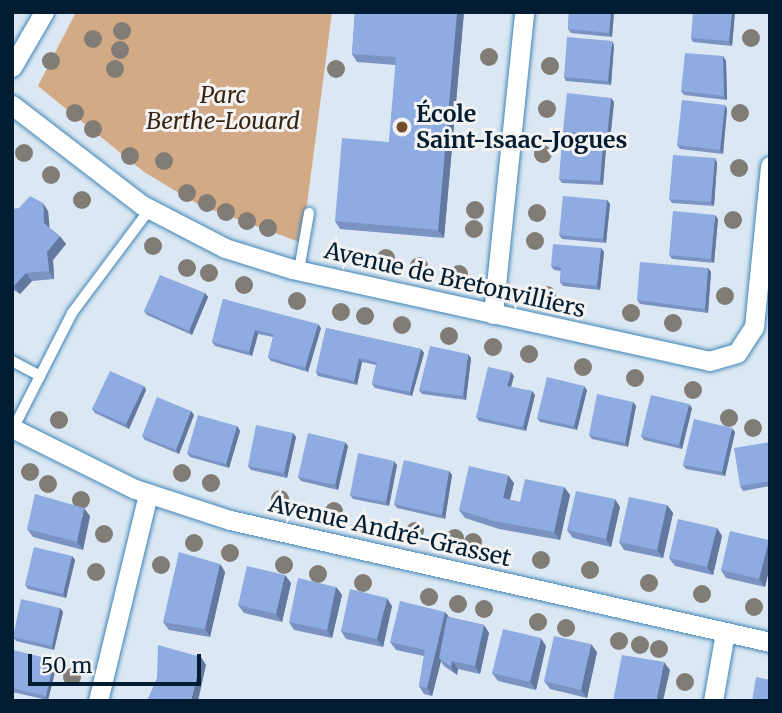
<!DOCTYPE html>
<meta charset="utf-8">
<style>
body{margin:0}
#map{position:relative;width:782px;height:713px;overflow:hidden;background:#dbe8f3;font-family:Merriweather,serif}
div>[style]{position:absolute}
.green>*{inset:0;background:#d3aa86}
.roads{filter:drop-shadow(0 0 2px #4184b5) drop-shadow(0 0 2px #4184b5)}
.service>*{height:10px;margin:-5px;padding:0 5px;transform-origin:5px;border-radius:5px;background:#fff}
.minor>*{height:19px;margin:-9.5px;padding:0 9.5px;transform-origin:9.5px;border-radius:9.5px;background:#fff}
.trees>*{width:18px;height:18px;margin:-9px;border-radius:50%;background:#827c76}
.wall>*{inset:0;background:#7a93c2}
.shaded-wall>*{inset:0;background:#63789e}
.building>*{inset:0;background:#8eabe2}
.dots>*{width:19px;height:19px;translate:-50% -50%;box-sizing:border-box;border:4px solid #f3f3f3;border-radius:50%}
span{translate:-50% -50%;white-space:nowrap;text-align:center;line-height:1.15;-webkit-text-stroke:6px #f3f3f3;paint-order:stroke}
.park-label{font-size:23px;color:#39240f;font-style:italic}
.poi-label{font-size:23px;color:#021d31;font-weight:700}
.left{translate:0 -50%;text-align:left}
.street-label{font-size:23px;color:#021d31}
.frame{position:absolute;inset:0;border:14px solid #021d31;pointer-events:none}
.scale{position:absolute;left:28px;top:654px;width:173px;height:32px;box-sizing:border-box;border:4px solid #021d31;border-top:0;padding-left:9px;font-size:21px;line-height:24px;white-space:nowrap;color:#021d31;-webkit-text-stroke:5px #f3f3f3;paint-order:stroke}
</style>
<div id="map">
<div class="green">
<div style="clip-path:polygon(76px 12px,332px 12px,302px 243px,199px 205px,144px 172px,38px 86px)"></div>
</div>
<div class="roads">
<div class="service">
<div style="left:299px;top:270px;width:58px;rotate:-80deg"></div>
<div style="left:12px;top:361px;width:32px;rotate:28deg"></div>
<div style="left:13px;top:429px;width:130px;rotate:-63deg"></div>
<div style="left:72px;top:313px;width:129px;rotate:-53.2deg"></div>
</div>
<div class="minor">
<div style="left:12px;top:67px;width:64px;rotate:-59.8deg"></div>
<div style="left:12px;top:105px;width:164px;rotate:37.6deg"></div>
<div style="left:142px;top:205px;width:93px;rotate:27.4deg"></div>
<div style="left:225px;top:248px;width:70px;rotate:17.4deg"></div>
<div style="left:292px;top:269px;width:427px;rotate:12.4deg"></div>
<div style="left:709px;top:361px;width:29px;rotate:-16deg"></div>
<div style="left:737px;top:353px;width:31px;rotate:-57deg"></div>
<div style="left:754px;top:327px;width:162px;rotate:-84.3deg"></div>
<div style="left:493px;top:314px;width:304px;rotate:-84.1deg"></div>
<div style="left:12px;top:428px;width:137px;rotate:26.4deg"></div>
<div style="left:135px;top:489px;width:100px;rotate:18.1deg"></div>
<div style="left:230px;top:520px;width:554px;rotate:12.73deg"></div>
<div style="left:98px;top:701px;width:213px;rotate:-76.4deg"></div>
<div style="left:713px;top:701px;width:70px;rotate:-80.1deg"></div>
</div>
</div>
<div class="trees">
<div style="left:122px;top:31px"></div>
<div style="left:751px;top:38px"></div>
<div style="left:93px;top:39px"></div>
<div style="left:120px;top:50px"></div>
<div style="left:489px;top:57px"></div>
<div style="left:51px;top:61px"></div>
<div style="left:550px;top:66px"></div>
<div style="left:115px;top:69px"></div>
<div style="left:336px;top:69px"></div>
<div style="left:547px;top:109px"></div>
<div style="left:75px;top:113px"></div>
<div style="left:740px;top:113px"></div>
<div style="left:93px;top:129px"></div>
<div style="left:24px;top:153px"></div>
<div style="left:543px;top:154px"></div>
<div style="left:130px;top:156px"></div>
<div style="left:164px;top:161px"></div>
<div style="left:739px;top:168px"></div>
<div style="left:51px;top:175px"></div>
<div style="left:187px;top:193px"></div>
<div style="left:82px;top:200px"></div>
<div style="left:207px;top:203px"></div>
<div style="left:475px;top:210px"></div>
<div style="left:226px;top:212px"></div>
<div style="left:537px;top:213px"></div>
<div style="left:733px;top:220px"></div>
<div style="left:247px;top:221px"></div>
<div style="left:268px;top:228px"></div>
<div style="left:474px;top:229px"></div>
<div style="left:535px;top:241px"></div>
<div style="left:153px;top:246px"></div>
<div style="left:386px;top:258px"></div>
<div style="left:419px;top:266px"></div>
<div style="left:187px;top:268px"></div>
<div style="left:209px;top:273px"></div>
<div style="left:459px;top:274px"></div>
<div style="left:244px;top:285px"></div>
<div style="left:547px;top:295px"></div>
<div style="left:725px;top:296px"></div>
<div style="left:297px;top:301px"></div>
<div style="left:341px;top:312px"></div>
<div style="left:631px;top:313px"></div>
<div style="left:365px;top:316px"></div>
<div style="left:673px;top:323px"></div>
<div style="left:402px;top:325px"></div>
<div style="left:449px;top:336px"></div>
<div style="left:493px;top:347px"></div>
<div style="left:529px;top:354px"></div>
<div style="left:583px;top:367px"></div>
<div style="left:635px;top:378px"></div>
<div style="left:693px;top:390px"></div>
<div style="left:729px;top:418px"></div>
<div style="left:59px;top:420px"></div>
<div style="left:753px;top:428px"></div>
<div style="left:30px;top:472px"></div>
<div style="left:182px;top:473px"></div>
<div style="left:211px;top:483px"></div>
<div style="left:48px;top:484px"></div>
<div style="left:280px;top:499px"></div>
<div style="left:81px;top:500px"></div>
<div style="left:334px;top:511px"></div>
<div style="left:415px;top:531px"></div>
<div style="left:104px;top:534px"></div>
<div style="left:455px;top:538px"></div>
<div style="left:473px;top:542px"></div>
<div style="left:194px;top:543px"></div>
<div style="left:230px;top:553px"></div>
<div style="left:541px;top:560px"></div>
<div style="left:161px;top:565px"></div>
<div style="left:284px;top:565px"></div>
<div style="left:590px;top:570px"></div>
<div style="left:96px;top:572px"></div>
<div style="left:318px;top:574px"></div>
<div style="left:363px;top:583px"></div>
<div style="left:649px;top:583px"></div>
<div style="left:702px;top:594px"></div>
<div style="left:429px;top:597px"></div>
<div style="left:458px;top:604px"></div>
<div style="left:754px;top:607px"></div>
<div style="left:484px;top:609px"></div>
<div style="left:538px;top:622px"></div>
<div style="left:566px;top:628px"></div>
<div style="left:619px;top:641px"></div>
<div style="left:640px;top:645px"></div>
<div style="left:659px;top:649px"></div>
<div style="left:72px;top:677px"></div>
<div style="left:685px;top:682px"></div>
</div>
<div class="wall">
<div style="clip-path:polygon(355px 12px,464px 12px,444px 238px,340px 229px,335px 221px,389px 142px,396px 65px,357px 62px,352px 54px)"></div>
<div style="clip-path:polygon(569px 12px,614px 12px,612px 37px,571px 33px,568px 29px)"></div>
<div style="clip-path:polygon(735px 12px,732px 46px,693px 42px,691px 38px)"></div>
<div style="clip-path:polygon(614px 45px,611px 85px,566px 81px,564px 77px)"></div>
<div style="clip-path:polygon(723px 56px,726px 61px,727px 100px,684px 95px,681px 91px)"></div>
<div style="clip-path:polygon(611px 98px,614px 102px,610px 140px,566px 136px,563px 131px)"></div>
<div style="clip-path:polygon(725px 105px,727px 109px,723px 154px,680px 149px,677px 145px)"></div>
<div style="clip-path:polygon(606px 148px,603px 185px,562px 183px,559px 179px)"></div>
<div style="clip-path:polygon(715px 158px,717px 163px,714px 206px,672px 203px,669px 199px)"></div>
<div style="clip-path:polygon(607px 200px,610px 204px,606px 243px,562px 239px,559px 235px)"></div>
<div style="clip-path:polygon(12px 209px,48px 211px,49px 228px,66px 244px,53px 260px,54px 279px,32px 281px,20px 294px,12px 289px)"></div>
<div style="clip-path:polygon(718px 219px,714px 263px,672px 259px,669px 255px)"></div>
<div style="clip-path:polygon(601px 248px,604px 252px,600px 290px,563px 286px,560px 282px,561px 271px,554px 270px,551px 266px)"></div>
<div style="clip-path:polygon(708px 268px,711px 272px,708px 313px,640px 304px,637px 300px)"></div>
<div style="clip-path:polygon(205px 293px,208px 297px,192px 335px,147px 315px,144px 311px)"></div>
<div style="clip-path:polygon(223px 299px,321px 328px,308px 372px,271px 361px,268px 357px,273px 337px,258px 334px,252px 356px,215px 346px,212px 342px)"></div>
<div style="clip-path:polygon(326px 328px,421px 349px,424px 353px,412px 396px,375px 388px,372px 384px,376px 365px,362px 362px,357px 385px,318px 376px,316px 372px)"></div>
<div style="clip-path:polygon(471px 358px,466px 400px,422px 394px,419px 390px)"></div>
<div style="clip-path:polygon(514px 376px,511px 387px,532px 391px,535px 395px,526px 431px,479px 421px,476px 417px)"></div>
<div style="clip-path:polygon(144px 386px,146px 390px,129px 429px,95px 413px,92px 409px)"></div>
<div style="clip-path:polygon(587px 390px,577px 430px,540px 422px,537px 418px)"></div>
<div style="clip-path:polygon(633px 402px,636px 406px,628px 447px,592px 439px,589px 435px)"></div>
<div style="clip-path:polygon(692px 408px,682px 449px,644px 440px,641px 436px)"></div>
<div style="clip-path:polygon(191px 411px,194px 415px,179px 454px,145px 440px,142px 436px)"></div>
<div style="clip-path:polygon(237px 426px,240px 431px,229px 468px,190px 457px,187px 453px)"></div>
<div style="clip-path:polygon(735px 432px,725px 476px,686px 469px,683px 465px)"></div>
<div style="clip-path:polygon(293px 433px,296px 437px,287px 478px,251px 470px,248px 466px)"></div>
<div style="clip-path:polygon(770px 442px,770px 486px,743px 491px,740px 486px)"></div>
<div style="clip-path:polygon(348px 446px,338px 490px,301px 481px,298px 477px)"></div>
<div style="clip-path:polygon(397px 465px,389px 506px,353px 499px,350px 495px)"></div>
<div style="clip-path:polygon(449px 471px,452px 475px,445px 519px,397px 508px,394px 504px)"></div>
<div style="clip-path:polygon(514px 483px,510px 500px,520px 502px,564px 487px,570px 495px,560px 540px,499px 529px,465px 518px,459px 510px)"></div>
<div style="clip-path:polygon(667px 505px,673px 513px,663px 558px,624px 550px,619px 542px)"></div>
<div style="clip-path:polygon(620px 507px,611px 547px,573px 538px,567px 530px)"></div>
<div style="clip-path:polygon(90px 516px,83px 550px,33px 537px,27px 529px)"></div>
<div style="clip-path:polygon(717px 528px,722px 536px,713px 575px,675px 566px,669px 558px)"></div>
<div style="clip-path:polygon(769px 540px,770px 541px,770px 566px,765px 587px,726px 578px,721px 570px)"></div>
<div style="clip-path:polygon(72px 556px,75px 560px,66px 598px,28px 589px,25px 585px)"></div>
<div style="clip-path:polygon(220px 564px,225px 572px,210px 637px,169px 630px,163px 622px)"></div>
<div style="clip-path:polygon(285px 575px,291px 583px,282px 622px,244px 613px,238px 605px)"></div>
<div style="clip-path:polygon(336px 587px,342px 595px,332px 638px,294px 630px,289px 622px)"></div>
<div style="clip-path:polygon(392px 606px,383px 647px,346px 639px,341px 631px)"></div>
<div style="clip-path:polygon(60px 608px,63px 612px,54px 650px,16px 641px,13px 637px)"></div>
<div style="clip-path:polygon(445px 612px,449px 617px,484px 625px,489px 633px,480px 674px,458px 669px,457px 675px,444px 666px,441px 661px,432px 696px,424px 694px,419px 686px,424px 656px,396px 650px,390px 642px)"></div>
<div style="clip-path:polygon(546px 646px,536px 690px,498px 681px,492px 673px)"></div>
<div style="clip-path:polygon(597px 652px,587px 698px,550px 689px,544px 681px)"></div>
<div style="clip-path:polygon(12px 653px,57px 664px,48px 700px,12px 692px)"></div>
</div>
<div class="shaded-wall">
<div style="clip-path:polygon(457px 12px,464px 12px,444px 238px,438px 230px)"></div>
<div style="clip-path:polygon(611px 12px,614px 12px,612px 37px,609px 33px)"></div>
<div style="clip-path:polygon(732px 12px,735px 12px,732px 46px,729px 41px)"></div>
<div style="clip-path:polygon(612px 41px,614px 45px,611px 85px,608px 81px)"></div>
<div style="clip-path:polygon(723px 56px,726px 61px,727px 100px,724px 96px)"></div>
<div style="clip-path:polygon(611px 98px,614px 102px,610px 140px,607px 136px)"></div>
<div style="clip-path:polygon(725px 105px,727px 109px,723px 154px,720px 150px)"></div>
<div style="clip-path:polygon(603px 144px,606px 148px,603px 185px,600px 181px)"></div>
<div style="clip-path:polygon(715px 158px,717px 163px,714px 206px,711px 202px)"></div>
<div style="clip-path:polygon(607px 200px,610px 204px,606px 243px,603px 239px)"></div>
<div style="clip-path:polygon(43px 203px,48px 211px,50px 231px,44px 223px)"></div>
<div style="clip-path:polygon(715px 215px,718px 219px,714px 263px,711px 259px)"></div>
<div style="clip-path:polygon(60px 236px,66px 244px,53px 260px,54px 279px,49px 271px,47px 252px)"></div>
<div style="clip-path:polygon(601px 248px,604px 252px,600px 290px,597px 286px)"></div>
<div style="clip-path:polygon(708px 268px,711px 272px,708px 313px,705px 309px)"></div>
<div style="clip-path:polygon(26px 273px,32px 281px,20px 294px,14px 286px)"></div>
<div style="clip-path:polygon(205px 293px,208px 297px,192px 335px,189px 331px)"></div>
<div style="clip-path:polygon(318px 324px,321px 328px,308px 372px,305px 368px)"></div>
<div style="clip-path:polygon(255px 330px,258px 334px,252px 356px,249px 352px)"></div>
<div style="clip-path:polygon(421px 349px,424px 353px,412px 396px,410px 392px)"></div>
<div style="clip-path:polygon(468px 354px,471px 358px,466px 400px,463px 396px)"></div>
<div style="clip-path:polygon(359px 358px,362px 362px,357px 385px,354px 381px)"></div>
<div style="clip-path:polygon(511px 372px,514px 376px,510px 390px,507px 386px)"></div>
<div style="clip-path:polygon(144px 386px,146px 390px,129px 429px,126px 424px)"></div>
<div style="clip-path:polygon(584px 386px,587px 390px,577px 430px,574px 426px)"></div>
<div style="clip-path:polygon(532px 391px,535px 395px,526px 431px,523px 427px)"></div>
<div style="clip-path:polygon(633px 402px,636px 406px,628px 447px,625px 443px)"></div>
<div style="clip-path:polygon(689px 404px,692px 408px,682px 449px,679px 445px)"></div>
<div style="clip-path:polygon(191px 411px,194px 415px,179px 454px,176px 450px)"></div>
<div style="clip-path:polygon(237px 426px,240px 431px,229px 468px,226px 464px)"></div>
<div style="clip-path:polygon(732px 428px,735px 432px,725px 476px,722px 472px)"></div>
<div style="clip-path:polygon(293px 433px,296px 437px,287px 478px,284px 473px)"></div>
<div style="clip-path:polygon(345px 442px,348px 446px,338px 490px,335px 485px)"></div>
<div style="clip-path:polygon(394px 461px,397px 465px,389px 506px,386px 502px)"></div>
<div style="clip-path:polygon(449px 471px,452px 475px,445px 519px,442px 515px)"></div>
<div style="clip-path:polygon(508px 475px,514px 483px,508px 506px,503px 498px)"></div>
<div style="clip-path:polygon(564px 487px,570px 495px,560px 540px,554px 532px)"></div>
<div style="clip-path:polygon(615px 499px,620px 507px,611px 547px,606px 539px)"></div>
<div style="clip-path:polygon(667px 505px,673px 513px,663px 558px,657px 550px)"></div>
<div style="clip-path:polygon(84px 508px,90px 516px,83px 550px,77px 542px)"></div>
<div style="clip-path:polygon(717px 528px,722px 536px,713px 575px,707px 567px)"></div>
<div style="clip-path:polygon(769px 540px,770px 541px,770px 566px,765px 587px,759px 579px)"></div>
<div style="clip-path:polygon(72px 556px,75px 560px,66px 598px,63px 594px)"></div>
<div style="clip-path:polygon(220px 564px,225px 572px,210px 637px,205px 629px)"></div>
<div style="clip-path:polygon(285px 575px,291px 583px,282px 622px,276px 614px)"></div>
<div style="clip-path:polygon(336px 587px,342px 595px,332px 638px,327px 630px)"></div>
<div style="clip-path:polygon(387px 598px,392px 606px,383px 647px,377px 639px)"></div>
<div style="clip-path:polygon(60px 608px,63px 612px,54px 650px,52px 646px)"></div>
<div style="clip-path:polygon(445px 612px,451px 620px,439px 658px,441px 661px,432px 696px,427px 688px)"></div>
<div style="clip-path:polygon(484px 625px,489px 633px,480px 674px,475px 666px)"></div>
<div style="clip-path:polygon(541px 638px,546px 646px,536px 690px,530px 682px)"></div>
<div style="clip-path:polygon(591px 644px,597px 652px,587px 698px,581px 690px)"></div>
<div style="clip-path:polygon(201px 657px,206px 665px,198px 701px,191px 701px)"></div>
<div style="clip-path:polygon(54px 660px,57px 664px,48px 700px,46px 696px)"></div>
<div style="clip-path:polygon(452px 661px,458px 669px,457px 675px,451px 667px)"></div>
<div style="clip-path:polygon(664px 662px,670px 670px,663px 701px,656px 701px)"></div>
</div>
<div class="building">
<div style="clip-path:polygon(355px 12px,457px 12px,438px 230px,335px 221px,342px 138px,389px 142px,396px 57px,352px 54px)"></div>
<div style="clip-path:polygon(569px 12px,611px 12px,609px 33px,568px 29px)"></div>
<div style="clip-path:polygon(693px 12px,732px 12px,729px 41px,691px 38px)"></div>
<div style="clip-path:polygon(567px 37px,612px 41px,608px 81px,564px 77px)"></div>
<div style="clip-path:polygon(685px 53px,723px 56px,724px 96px,681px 91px)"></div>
<div style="clip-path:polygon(567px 93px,611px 98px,607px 136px,563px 131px)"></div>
<div style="clip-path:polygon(682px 100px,725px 105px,720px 150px,677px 145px)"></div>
<div style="clip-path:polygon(562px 141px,603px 144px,600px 181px,559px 179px)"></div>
<div style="clip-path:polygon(673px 155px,715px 158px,711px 202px,669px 199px)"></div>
<div style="clip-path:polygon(30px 196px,43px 203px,44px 223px,60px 236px,47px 252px,49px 271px,26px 273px,14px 286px,12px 285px,12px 209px,19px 208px)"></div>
<div style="clip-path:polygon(563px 196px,607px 200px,603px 239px,559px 235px)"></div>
<div style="clip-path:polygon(673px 211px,715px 215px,711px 259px,669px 255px)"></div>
<div style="clip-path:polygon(553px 244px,601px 248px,597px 286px,560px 282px,561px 267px,551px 266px)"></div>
<div style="clip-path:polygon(640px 262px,708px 268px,705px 309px,637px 300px)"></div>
<div style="clip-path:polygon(160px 275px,205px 293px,189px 331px,144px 311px)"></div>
<div style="clip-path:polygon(223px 299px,318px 324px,305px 368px,268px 357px,274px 334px,255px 330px,249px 352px,212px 342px)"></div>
<div style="clip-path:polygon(326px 328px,421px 349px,410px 392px,372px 384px,377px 362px,359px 358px,354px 381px,316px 372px)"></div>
<div style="clip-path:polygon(430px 346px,468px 354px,463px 396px,419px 390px)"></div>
<div style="clip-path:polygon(488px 367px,511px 372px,507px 386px,532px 391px,523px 427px,476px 417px)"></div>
<div style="clip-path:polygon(110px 371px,144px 386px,126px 424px,92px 409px)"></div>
<div style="clip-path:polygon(547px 377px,584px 386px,574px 426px,537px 418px)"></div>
<div style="clip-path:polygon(597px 394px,633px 402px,625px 443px,589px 435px)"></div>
<div style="clip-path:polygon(651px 395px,689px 404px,679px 445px,641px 436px)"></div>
<div style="clip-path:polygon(157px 397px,191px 411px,176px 450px,142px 436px)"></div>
<div style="clip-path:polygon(198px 415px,237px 426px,226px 464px,187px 453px)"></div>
<div style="clip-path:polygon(694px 419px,732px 428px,722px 472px,683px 465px)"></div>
<div style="clip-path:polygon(256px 425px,293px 433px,284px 473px,248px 466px)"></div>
<div style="clip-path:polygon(308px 433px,345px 442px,335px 485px,298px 477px)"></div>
<div style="clip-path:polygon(770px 442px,770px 481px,740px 486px,734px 448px)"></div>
<div style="clip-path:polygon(358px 453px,394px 461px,386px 502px,350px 495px)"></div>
<div style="clip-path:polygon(404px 460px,449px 471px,442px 515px,394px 504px)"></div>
<div style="clip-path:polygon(469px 466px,508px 475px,503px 498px,520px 502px,525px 479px,564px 487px,554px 532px,494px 521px,459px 510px)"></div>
<div style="clip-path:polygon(576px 491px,615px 499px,606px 539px,567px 530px)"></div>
<div style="clip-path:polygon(35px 494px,84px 508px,77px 542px,27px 529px)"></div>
<div style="clip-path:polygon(629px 497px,667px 505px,657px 550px,619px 542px)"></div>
<div style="clip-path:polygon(678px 519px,717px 528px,707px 567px,669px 558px)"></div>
<div style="clip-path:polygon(730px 531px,769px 540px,759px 579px,721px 570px)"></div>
<div style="clip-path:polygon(34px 547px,72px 556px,63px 594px,25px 585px)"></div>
<div style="clip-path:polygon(179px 552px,220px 564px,205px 629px,163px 622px)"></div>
<div style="clip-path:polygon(247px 566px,285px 575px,276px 614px,238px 605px)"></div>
<div style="clip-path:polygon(298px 578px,336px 587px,327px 630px,289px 622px)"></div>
<div style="clip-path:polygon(350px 589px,387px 598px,377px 639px,341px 631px)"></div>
<div style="clip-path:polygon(21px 599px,60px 608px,52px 646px,13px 637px)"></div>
<div style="clip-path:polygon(400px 601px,445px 612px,427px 688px,419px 686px,425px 650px,390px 642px)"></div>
<div style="clip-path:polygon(447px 617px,484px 625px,475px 666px,452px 661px,451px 667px,439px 658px)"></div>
<div style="clip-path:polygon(503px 629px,541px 638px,530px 682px,492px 673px)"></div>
<div style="clip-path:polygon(554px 636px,591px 644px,581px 690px,544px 681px)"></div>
<div style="clip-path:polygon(158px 645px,201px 657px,191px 701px,147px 701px,157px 678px)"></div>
<div style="clip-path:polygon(13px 650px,54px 660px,46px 696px,12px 688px)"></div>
<div style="clip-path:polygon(622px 655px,664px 662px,656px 701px,613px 701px)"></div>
<div style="clip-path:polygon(756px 677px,770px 680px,770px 701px,752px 701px)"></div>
</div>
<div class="dots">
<div style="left:402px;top:127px;background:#734d29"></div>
</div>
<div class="park-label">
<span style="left:223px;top:108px">Parc<br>Berthe-Louard</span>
</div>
<div class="poi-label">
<span class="left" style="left:416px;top:127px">École<br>Saint-Isaac-Jogues</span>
</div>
<div class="street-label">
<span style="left:455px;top:280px;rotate:13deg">Avenue de Bretonvilliers</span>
<span style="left:390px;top:531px;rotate:13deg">Avenue André-Grasset</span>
</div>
<div class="frame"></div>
<div class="scale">50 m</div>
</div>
